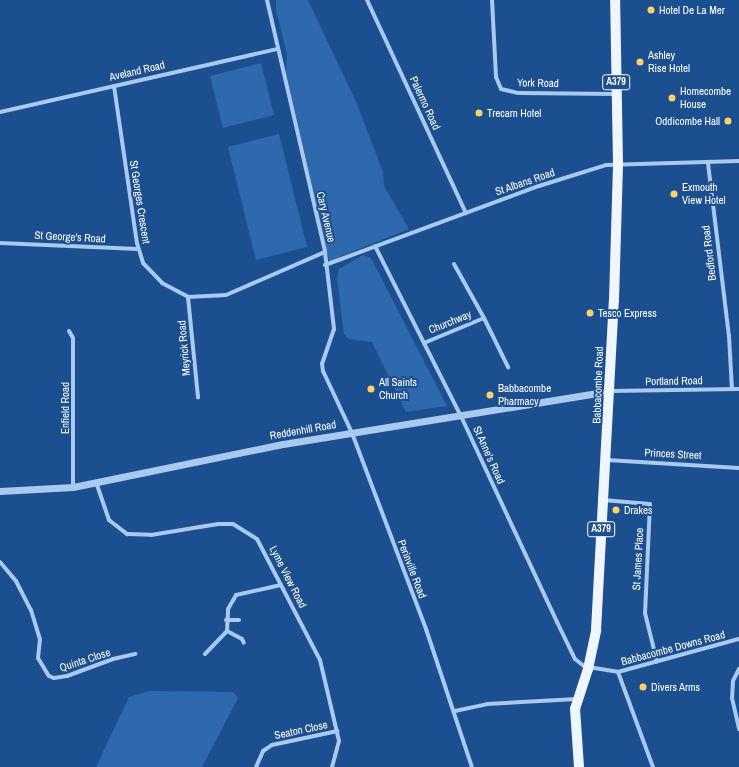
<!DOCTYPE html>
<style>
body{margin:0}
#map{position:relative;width:739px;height:767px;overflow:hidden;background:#1b4f8f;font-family:"Archivo Narrow",sans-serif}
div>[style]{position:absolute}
.green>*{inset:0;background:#2e69ad}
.minor>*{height:4px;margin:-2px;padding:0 2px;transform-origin:2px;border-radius:2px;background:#a9c9ee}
.tertiary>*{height:7px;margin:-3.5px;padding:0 3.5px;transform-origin:3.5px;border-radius:3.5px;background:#a9c9ee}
.primary>*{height:10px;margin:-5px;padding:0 5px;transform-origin:5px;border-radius:5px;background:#f0f6ff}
.dots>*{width:11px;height:11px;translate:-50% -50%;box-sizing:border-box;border:2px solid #1b4f8f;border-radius:50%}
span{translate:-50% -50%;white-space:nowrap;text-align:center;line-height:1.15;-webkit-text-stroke:4px #1b4f8f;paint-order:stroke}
.shield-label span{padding:1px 3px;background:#1b4f8f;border:1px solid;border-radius:3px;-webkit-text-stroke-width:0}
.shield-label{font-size:10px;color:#fff;font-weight:700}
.poi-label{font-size:11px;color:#fff}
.left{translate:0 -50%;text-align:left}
.right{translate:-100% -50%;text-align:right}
.street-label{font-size:11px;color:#fff}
</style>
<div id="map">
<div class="green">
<div style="clip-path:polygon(276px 0,308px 0,357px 104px,383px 172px,384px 186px,409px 229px,329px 261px,286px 73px,287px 55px,276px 9px)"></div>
<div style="clip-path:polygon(261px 63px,274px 115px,223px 128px,210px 76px)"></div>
<div style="clip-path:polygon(279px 134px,307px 247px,256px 260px,228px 147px)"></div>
<div style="clip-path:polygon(363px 255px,371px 258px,447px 406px,406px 412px,372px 342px,348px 339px,344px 334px,337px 278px,339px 269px)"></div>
<div style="clip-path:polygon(150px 691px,233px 692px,238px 698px,202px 767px,96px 767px,129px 697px)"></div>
</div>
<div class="minor">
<div style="left:267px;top:0;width:259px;rotate:77deg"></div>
<div style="left:325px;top:252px;width:78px;rotate:83.3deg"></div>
<div style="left:334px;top:329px;width:37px;rotate:109deg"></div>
<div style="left:322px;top:364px;width:7px;rotate:82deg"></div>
<div style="left:323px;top:371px;width:68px;rotate:64.9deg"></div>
<div style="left:352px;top:433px;width:210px;rotate:69.3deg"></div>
<div style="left:426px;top:629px;width:145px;rotate:71.6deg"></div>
<div style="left:367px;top:0;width:235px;rotate:65.1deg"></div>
<div style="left:492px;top:0;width:77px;rotate:87deg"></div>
<div style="left:496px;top:77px;width:13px;rotate:67deg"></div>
<div style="left:501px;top:89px;width:17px;rotate:13deg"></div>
<div style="left:518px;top:93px;width:98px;rotate:0.6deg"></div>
<div style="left:114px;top:86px;width:159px;rotate:81.7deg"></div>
<div style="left:137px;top:243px;width:21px;rotate:73deg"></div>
<div style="left:143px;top:263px;width:28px;rotate:46deg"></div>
<div style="left:162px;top:283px;width:30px;rotate:28deg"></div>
<div style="left:188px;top:297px;width:38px;rotate:-3deg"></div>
<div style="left:226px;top:295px;width:108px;rotate:-23.5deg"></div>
<div style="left:0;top:112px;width:285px;rotate:-12.8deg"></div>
<div style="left:708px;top:163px;width:174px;rotate:83.1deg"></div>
<div style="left:729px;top:336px;width:53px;rotate:86.8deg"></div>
<div style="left:0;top:243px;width:138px;rotate:2.5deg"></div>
<div style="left:375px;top:246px;width:188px;rotate:63.2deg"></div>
<div style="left:460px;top:414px;width:230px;rotate:65deg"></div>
<div style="left:557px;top:622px;width:41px;rotate:64.1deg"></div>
<div style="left:575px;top:659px;width:16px;rotate:38deg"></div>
<div style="left:454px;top:264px;width:62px;rotate:60.9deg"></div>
<div style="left:325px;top:265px;width:228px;rotate:-20.3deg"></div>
<div style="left:539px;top:186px;width:70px;rotate:-17.4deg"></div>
<div style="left:606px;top:165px;width:133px;rotate:-1.7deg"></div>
<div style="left:188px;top:297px;width:101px;rotate:84.3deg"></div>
<div style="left:69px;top:331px;width:8px;rotate:60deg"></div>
<div style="left:73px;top:338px;width:149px;rotate:90deg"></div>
<div style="left:424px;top:343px;width:65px;rotate:-22.6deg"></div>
<div style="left:484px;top:318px;width:55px;rotate:63.9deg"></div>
<div style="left:610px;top:391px;width:129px;rotate:-0.9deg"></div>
<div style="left:607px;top:460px;width:132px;rotate:3.5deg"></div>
<div style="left:96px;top:482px;width:40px;rotate:71.1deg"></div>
<div style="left:109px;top:520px;width:23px;rotate:38deg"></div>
<div style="left:127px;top:534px;width:24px;rotate:2deg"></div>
<div style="left:151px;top:535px;width:68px;rotate:-9.3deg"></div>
<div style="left:218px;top:524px;width:15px"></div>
<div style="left:233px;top:524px;width:28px;rotate:32deg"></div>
<div style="left:257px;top:539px;width:136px;rotate:62.5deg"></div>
<div style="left:320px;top:660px;width:83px;rotate:76.8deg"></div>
<div style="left:339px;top:741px;width:27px;rotate:105deg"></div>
<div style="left:603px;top:500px;width:47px;rotate:4.9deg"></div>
<div style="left:650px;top:504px;width:109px;rotate:92.6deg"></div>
<div style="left:645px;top:613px;width:50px;rotate:76.2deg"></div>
<div style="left:0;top:562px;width:25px;rotate:50deg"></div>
<div style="left:16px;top:581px;width:33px;rotate:63deg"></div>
<div style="left:31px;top:610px;width:30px;rotate:73deg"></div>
<div style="left:40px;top:639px;width:19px;rotate:96deg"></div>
<div style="left:38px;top:658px;width:21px;rotate:59deg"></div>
<div style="left:49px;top:676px;width:5px;rotate:22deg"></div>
<div style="left:54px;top:678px;width:13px;rotate:-9deg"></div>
<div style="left:67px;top:676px;width:49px;rotate:-20.3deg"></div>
<div style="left:113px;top:659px;width:23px;rotate:-13deg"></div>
<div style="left:226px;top:620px;width:13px"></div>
<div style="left:227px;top:631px;width:17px;rotate:28deg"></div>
<div style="left:242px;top:639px;width:4px;rotate:63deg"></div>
<div style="left:205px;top:654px;width:32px;rotate:-46deg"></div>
<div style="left:227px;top:631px;width:22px;rotate:-87deg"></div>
<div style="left:228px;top:609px;width:16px;rotate:-60deg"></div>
<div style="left:236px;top:595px;width:46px;rotate:-12.5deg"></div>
<div style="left:588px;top:667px;width:30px;rotate:9deg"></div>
<div style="left:618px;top:672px;width:125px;rotate:-15.3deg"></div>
<div style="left:739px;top:669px;width:13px;rotate:117deg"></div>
<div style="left:733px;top:681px;width:17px;rotate:93deg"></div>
<div style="left:732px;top:698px;width:32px;rotate:77deg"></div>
<div style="left:618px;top:672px;width:101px;rotate:69.8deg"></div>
<div style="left:455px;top:711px;width:33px;rotate:-12deg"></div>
<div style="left:487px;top:704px;width:90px;rotate:-3.2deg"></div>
<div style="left:256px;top:767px;width:17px;rotate:-66deg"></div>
<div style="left:263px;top:751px;width:11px;rotate:-34deg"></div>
<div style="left:272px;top:745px;width:67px;rotate:-12deg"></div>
</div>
<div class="tertiary">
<div style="left:0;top:491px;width:73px;rotate:-3.1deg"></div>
<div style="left:73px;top:487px;width:214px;rotate:-11.6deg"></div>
<div style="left:283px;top:444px;width:331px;rotate:-9.2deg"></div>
</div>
<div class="primary">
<div style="left:579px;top:767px;width:58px;rotate:-93.9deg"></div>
<div style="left:575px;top:709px;width:42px;rotate:-72deg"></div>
<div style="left:588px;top:669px;width:40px;rotate:-78deg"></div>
<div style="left:596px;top:630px;width:330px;rotate:-86.9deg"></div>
<div style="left:614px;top:300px;width:136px;rotate:-88.3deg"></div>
<div style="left:618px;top:164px;width:164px;rotate:-91deg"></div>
</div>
<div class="dots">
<div style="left:651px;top:10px;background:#ffd166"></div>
<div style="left:640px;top:62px;background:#ffd166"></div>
<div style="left:672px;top:98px;background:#ffd166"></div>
<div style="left:479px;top:113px;background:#ffd166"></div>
<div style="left:728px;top:121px;background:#ffd166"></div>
<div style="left:674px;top:194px;background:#ffd166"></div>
<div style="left:590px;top:313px;background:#ffd166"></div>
<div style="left:371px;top:389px;background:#ffd166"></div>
<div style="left:490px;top:395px;background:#ffd166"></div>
<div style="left:616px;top:510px;background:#ffd166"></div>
<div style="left:643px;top:687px;background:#ffd166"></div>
</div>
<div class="shield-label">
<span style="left:616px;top:82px">A379</span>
<span style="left:601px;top:529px">A379</span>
</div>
<div class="poi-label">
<span class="left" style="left:659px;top:10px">Hotel De La Mer</span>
<span class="left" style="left:648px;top:62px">Ashley<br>Rise Hotel</span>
<span class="left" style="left:680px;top:98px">Homecombe<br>House</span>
<span class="left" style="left:487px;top:113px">Trecarn Hotel</span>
<span class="right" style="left:720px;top:121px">Oddicombe Hall</span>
<span class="left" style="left:682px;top:194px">Exmouth<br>View Hotel</span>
<span class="left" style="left:598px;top:313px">Tesco Express</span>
<span class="left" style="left:379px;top:389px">All Saints<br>Church</span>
<span class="left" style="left:498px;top:395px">Babbacombe<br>Pharmacy</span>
<span class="left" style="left:624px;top:510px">Drakes</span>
<span class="left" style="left:651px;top:687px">Divers Arms</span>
</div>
<div class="street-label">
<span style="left:137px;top:71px;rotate:-13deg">Aveland Road</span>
<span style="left:538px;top:83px;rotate:1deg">York Road</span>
<span style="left:425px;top:103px;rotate:65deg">Palermo Road</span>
<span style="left:525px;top:182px;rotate:-19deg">St Albans Road</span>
<span style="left:140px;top:202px;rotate:81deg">St Georges Crescent</span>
<span style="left:326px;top:217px;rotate:77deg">Cary Avenue</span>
<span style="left:70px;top:237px;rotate:3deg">St George's Road</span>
<span style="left:709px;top:253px;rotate:-97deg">Bedford Road</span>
<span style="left:450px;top:322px;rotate:-22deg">Churchway</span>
<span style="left:184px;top:348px;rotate:-95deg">Meyrick Road</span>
<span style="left:674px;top:381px;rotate:-1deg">Portland Road</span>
<span style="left:598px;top:385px;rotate:-88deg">Babbacombe Road</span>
<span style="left:65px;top:408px;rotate:-90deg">Enfield Road</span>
<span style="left:303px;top:430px;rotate:-10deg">Reddenhill Road</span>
<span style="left:673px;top:454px;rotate:3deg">Princes Street</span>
<span style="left:489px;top:455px;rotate:66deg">St Anne's Road</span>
<span style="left:638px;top:559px;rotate:-87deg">St James Place</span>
<span style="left:412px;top:569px;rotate:69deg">Perinville Road</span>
<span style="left:288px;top:577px;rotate:63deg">Lyme View Road</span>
<span style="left:673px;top:648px;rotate:-15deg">Babbacombe Downs Road</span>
<span style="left:85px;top:660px;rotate:-18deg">Quinta Close</span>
<span style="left:301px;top:730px;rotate:-12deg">Seaton Close</span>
</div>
</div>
